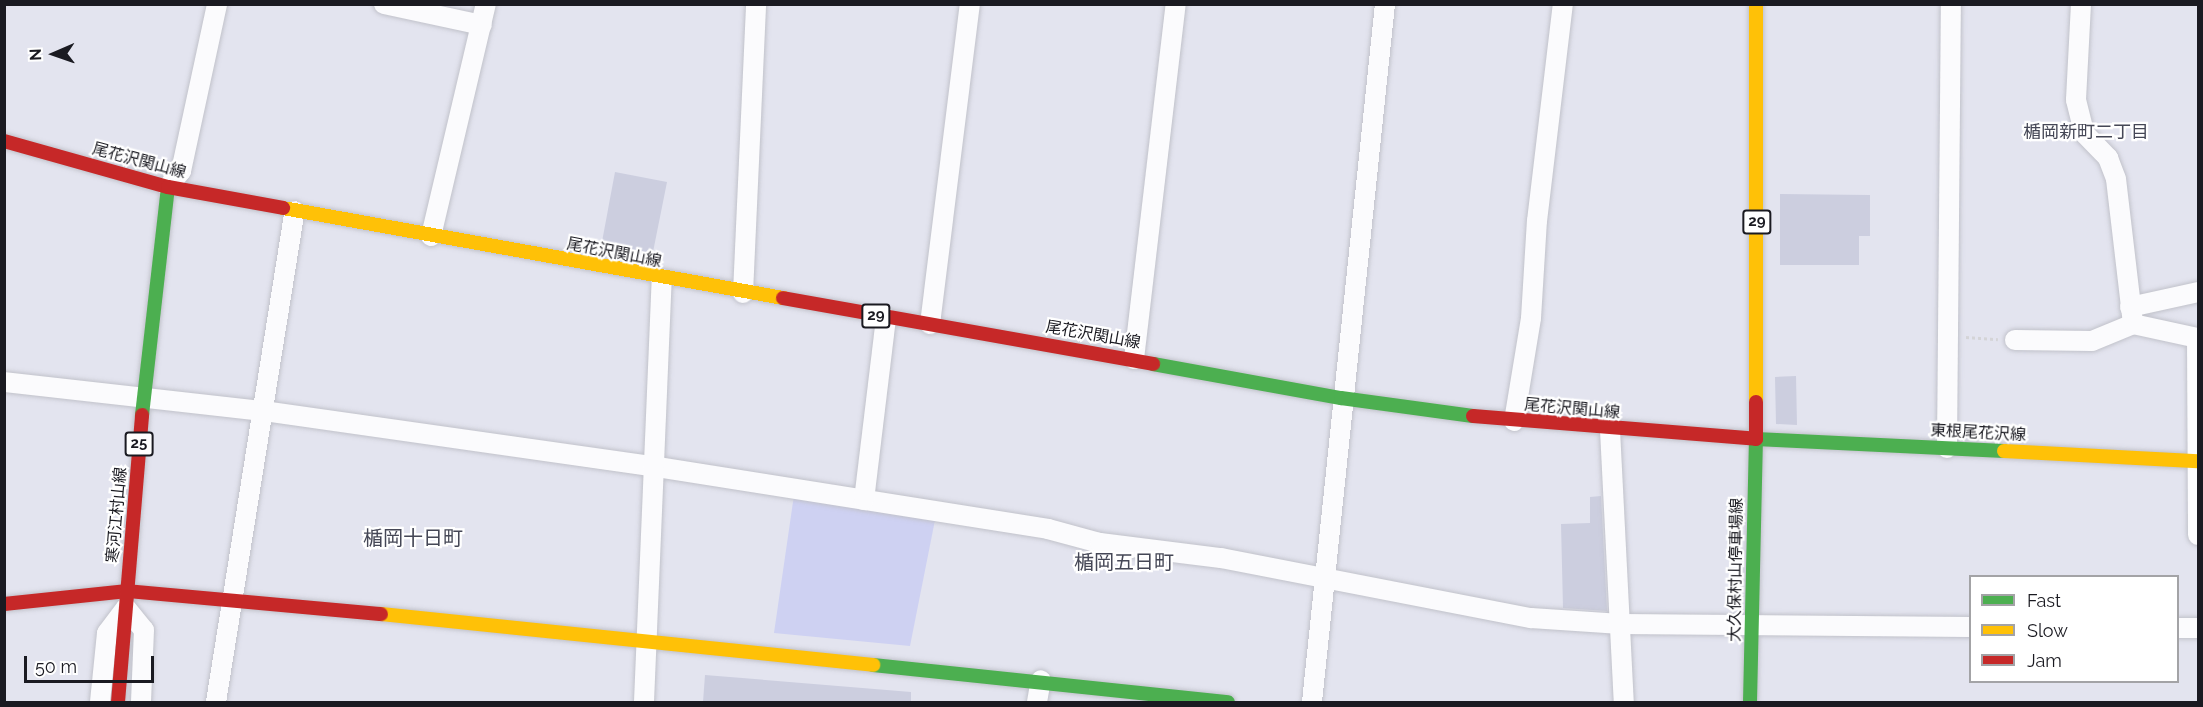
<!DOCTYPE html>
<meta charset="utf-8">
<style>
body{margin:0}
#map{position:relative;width:2203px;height:707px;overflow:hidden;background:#e3e4ef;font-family:Raleway,"Noto Sans JP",sans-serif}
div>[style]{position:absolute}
.green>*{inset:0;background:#ced1f2}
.building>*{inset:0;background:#cccedf}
.path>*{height:3px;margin-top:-1.5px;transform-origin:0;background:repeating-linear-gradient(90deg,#d4d4d7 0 3px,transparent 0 6px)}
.roads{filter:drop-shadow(0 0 2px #c1c2ca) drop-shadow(0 0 2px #c1c2ca)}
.street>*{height:20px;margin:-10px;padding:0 10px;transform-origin:10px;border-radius:10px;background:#fbfbfd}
.fast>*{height:14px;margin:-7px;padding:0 7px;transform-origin:7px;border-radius:7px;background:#4caf50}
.slow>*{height:14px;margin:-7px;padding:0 7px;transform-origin:7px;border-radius:7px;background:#ffc107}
.jam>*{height:14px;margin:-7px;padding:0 7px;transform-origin:7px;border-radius:7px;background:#c62828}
span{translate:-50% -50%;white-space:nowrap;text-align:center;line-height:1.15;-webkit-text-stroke:4.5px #fff;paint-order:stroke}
.shield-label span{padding:2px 4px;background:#fff;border:2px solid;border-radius:4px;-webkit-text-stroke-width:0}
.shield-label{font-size:15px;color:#1a1a21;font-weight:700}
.street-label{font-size:16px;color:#1a1a21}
.neighbourhood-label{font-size:18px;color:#454756}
.quarter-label{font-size:20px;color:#454756}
.frame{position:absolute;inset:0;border:6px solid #1a1a21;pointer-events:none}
.legend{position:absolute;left:1969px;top:575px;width:210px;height:108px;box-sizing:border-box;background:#fff;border:2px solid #a3a3a6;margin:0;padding:8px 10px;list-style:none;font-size:18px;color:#1a1a21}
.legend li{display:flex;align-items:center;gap:12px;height:30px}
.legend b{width:30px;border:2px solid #a3a3a6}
.north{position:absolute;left:24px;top:24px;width:60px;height:60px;-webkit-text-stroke:4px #fff;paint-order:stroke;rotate:268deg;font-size:16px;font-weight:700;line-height:24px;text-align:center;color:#1a1a21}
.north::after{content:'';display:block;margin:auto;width:21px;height:27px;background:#1a1a21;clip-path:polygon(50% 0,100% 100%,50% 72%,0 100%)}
.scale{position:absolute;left:24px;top:656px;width:130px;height:27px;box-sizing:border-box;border:3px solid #1a1a21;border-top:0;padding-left:8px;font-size:18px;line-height:21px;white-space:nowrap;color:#1a1a21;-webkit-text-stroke:4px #fff;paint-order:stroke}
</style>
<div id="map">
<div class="green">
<div style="clip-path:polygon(794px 495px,935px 520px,910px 646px,774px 633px)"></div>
</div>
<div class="building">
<div style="clip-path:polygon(615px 172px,667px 182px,652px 257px,601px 247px)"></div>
<div style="clip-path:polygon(1780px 194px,1870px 195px,1870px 236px,1859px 236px,1859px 265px,1780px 265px)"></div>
<div style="clip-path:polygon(1796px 376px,1797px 425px,1776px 424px,1775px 377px)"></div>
<div style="clip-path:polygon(1601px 496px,1607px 611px,1563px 608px,1561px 524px,1590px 523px,1590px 497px)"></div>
<div style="clip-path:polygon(705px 675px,911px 692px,911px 702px,703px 702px)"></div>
</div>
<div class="path">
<div style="left:1966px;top:337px;width:32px;rotate:4deg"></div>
</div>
<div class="roads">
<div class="street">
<div style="left:384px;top:4px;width:100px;rotate:12.1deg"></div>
<div style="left:2081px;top:4px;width:96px;rotate:93deg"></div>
<div style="left:2076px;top:100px;width:34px;rotate:76deg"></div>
<div style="left:2084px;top:133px;width:35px;rotate:46deg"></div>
<div style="left:2108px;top:158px;width:22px;rotate:69deg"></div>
<div style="left:2116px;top:179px;width:146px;rotate:83.3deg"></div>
<div style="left:2133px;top:324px;width:66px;rotate:12.3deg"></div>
<div style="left:2197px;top:338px;width:197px;rotate:89.7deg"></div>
<div style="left:168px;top:187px;width:21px;rotate:-51deg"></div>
<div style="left:181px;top:171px;width:171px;rotate:-77.8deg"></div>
<div style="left:431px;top:236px;width:238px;rotate:-76.7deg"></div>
<div style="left:743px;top:293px;width:289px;rotate:-87.4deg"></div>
<div style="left:2130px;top:307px;width:70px;rotate:-12.4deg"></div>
<div style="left:930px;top:324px;width:322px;rotate:-82.9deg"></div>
<div style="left:2015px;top:340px;width:77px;rotate:0.7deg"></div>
<div style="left:2092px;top:341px;width:44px;rotate:-22.5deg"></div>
<div style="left:1134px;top:359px;width:357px;rotate:-83.3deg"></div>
<div style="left:4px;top:382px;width:262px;rotate:6.4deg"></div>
<div style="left:264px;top:411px;width:391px;rotate:8.1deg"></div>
<div style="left:651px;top:466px;width:402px;rotate:9deg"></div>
<div style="left:1048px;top:529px;width:54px;rotate:15.1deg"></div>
<div style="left:1100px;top:543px;width:122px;rotate:7.1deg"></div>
<div style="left:1221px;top:558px;width:316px;rotate:11deg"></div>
<div style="left:1531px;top:618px;width:90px;rotate:3.8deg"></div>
<div style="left:1621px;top:624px;width:349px;rotate:0.5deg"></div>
<div style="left:1514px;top:421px;width:104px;rotate:-80.6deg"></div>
<div style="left:1531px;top:318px;width:97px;rotate:-86.5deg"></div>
<div style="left:1537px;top:221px;width:219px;rotate:-83.2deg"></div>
<div style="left:1610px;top:430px;width:272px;rotate:87.1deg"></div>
<div style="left:1947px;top:448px;width:444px;rotate:-89.5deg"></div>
<div style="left:864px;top:500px;width:183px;rotate:-83.1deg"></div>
<div style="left:2178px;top:628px;width:20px"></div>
<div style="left:100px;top:702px;width:69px;rotate:-84.2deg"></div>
<div style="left:107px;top:633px;width:31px;rotate:-53deg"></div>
<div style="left:126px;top:608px;width:28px;rotate:51deg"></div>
<div style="left:144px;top:630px;width:72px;rotate:92.4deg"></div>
<div style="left:216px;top:702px;width:497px;rotate:-80.9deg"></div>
<div style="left:644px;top:702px;width:423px;rotate:-87.6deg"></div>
<div style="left:1037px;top:702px;width:22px;rotate:-80deg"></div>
<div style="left:1312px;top:702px;width:702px;rotate:-84.03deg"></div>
</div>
<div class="fast">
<div style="left:1153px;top:364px;width:191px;rotate:10.3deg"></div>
<div style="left:1341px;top:398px;width:133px;rotate:7.8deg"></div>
<div style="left:142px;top:415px;width:229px;rotate:-83.5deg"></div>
<div style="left:873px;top:665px;width:357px;rotate:6deg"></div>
<div style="left:1750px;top:702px;width:263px;rotate:-88.7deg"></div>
<div style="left:1756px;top:439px;width:248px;rotate:2.8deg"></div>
</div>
<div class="slow">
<div style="left:1756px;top:4px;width:398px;rotate:90deg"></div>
<div style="left:283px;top:208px;width:508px;rotate:10.2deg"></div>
<div style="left:2004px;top:451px;width:194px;rotate:3deg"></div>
<div style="left:381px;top:614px;width:495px;rotate:5.9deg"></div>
</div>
<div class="jam">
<div style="left:4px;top:141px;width:170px;rotate:15.7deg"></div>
<div style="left:168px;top:187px;width:117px;rotate:10.3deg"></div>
<div style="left:783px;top:298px;width:376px;rotate:10.1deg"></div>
<div style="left:1473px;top:416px;width:284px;rotate:4.6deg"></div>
<div style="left:1756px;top:439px;width:37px;rotate:-90deg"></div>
<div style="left:4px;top:604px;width:124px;rotate:-6deg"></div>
<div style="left:127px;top:591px;width:255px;rotate:5.2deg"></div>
<div style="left:118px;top:702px;width:288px;rotate:-85.2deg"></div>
</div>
</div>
<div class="shield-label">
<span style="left:1757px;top:222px">29</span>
<span style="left:876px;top:316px">29</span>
<span style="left:139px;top:444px">25</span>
</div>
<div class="street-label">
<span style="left:139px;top:161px;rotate:15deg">尾花沢関山線</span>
<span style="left:614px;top:253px;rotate:11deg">尾花沢関山線</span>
<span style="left:1093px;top:335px;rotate:10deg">尾花沢関山線</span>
<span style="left:1572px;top:409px;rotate:5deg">尾花沢関山線</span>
<span style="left:1978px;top:433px;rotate:3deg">東根尾花沢線</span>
<span style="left:117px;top:515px;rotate:-85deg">寒河江村山線</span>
<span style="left:1736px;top:570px;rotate:-89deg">大久保村山停車場線</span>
</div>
<div class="neighbourhood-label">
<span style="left:2086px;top:132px">楯岡新町二丁目</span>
</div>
<div class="quarter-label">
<span style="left:413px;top:538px">楯岡十日町</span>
<span style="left:1124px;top:562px">楯岡五日町</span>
</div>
<div class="frame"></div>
<ul class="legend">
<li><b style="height:8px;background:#4caf50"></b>Fast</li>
<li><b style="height:8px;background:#ffc107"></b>Slow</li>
<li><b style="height:8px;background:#c62828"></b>Jam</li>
</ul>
<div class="north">N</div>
<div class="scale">50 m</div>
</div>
